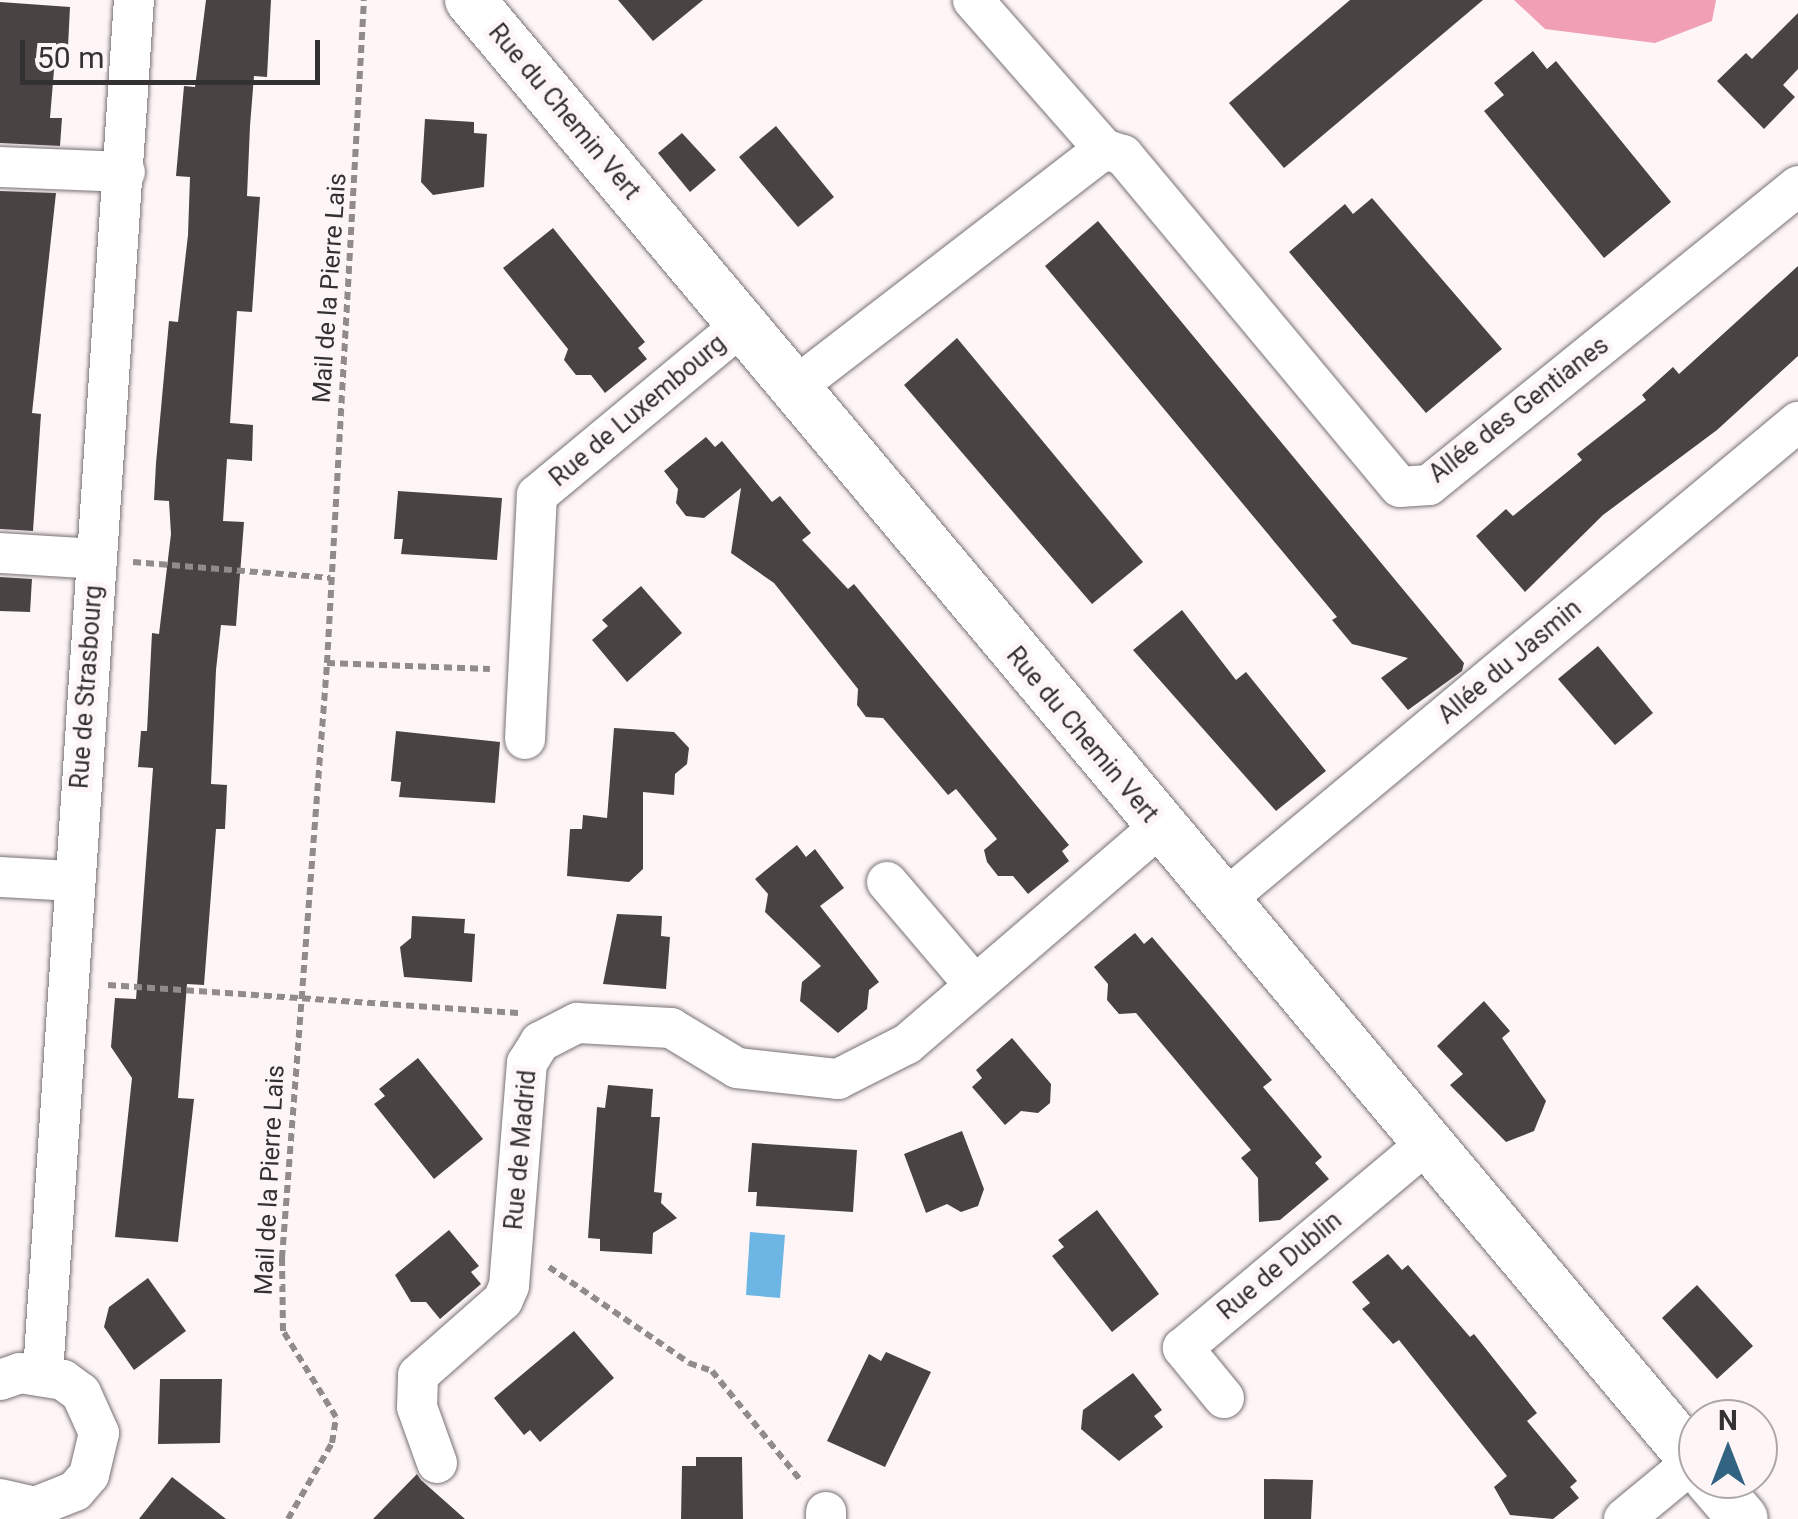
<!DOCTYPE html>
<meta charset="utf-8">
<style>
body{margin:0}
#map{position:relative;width:1798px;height:1519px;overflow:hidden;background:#fef5f7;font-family:Roboto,sans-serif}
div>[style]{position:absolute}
.forest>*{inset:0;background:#f19fb4}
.water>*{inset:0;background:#6db6e4}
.building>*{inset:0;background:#494344}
.path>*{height:6px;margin-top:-3px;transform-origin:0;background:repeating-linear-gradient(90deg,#918b8c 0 8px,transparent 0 13px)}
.roads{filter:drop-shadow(0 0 2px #787172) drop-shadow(0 0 2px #787172)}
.minor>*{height:40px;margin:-20px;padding:0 20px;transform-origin:20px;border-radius:20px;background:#fff}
.tertiary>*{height:50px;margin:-25px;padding:0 25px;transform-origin:25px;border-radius:25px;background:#fff}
span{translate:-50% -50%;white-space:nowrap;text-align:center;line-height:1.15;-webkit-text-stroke:10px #fef5f7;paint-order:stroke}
.street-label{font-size:25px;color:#343132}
.north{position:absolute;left:1678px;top:1399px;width:100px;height:100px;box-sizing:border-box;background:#fef5f7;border:2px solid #ada7a8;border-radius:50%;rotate:0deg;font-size:28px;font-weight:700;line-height:40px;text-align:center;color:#343132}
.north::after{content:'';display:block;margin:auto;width:35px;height:45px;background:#336382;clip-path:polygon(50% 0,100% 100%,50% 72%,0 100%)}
.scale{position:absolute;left:20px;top:40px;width:300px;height:45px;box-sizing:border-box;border:5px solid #343132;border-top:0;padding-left:12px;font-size:30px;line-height:35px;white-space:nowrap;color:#343132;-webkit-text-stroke:8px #fef5f7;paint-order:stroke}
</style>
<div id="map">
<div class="forest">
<div style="clip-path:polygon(1514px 0,1716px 0,1712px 21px,1655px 43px,1545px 29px)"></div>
</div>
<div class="water">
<div style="clip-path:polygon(750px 1232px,785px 1235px,780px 1298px,746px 1295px)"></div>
</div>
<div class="building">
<div style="clip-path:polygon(206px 0,271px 0,267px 77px,254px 76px,250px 126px,247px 196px,260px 197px,252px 312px,237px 311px,230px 423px,253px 425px,252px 461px,227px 459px,223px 521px,244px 522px,236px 626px,221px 625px,216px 670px,211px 784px,227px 785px,225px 829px,216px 829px,204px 985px,187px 984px,178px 1098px,194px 1099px,178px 1242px,115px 1237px,132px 1078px,111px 1047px,115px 998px,136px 999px,153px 768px,138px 767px,141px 731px,147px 731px,152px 633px,159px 634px,171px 534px,169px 501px,154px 500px,156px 463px,169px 321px,178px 322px,188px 235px,190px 177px,176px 176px,184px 86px,195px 87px)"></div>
<div style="clip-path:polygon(618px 0,703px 0,653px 41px)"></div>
<div style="clip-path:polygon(1350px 0,1483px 0,1284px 168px,1229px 103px)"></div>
<div style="clip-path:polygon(0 2px,70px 7px,68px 47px,56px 46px,50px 118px,62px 118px,60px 146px,0 143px)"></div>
<div style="clip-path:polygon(1798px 13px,1798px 69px,1783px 85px,1795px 97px,1764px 129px,1717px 81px,1746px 53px,1752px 59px)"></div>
<div style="clip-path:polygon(1533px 51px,1547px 69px,1556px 61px,1671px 202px,1604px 258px,1484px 111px,1504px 95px,1494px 83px)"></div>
<div style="clip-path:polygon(425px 119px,474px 122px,474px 133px,487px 134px,484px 187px,433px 195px,421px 182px)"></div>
<div style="clip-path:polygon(776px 126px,834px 197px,798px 227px,739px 157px)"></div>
<div style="clip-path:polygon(682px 133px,716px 170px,690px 192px,658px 153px)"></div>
<div style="clip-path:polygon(0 191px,56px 193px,32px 413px,41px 414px,33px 531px,0 529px)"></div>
<div style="clip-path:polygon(1372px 198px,1502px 349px,1426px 413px,1289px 252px,1345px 204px,1353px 214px)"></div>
<div style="clip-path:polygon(1098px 221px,1464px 663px,1462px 671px,1408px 710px,1381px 678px,1408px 658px,1352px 644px,1332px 620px,1337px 617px,1045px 266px)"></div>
<div style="clip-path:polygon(553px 228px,645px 342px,638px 348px,647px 359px,605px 393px,591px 375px,576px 375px,564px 360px,568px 349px,503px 268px)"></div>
<div style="clip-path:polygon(1798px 266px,1798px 356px,1717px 430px,1603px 515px,1525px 592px,1476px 536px,1506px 509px,1513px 516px,1582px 460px,1577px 454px,1646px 400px,1642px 395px,1673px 367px,1679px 374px)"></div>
<div style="clip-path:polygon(957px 338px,1143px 562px,1092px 604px,904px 385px)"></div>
<div style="clip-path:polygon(706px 437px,715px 447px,722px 441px,772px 502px,780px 496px,811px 533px,802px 540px,848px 589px,854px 584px,1069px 845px,1062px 851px,1069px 861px,1028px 894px,1013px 876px,998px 876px,987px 862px,984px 850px,997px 839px,956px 789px,948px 795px,883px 718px,866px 717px,857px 705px,858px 689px,774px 583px,731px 553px,741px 488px,704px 518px,686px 516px,676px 503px,678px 489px,664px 471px)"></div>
<div style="clip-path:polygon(398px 491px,502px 498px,497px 560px,401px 554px,403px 539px,394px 539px)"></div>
<div style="clip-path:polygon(0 577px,32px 579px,30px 612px,0 611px)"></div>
<div style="clip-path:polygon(641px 586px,682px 633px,627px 682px,592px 640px,608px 626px,602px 620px)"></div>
<div style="clip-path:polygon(1182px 610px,1236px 680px,1246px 672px,1326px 771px,1276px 811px,1133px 650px)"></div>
<div style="clip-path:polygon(1598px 646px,1653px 713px,1615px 745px,1558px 679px)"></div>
<div style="clip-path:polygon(614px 728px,674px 732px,689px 748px,687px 764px,675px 774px,674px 795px,643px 792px,643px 869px,629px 882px,567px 876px,570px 829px,582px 829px,583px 815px,607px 818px)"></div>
<div style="clip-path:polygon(396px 731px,500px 742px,495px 803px,399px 797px,401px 782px,391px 781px)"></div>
<div style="clip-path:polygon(797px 845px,806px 857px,815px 849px,844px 888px,820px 906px,879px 982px,869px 990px,867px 1009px,838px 1033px,800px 1001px,802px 982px,821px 966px,765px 912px,768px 894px,755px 879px)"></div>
<div style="clip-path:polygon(617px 914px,662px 916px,661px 936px,670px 937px,666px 989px,603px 984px)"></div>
<div style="clip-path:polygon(412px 916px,465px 919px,464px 933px,475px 934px,472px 982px,404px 977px,400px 947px,411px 938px)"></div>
<div style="clip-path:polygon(1135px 933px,1144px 944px,1152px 937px,1208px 1003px,1272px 1080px,1263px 1087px,1322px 1157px,1315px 1163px,1329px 1179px,1280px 1220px,1259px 1222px,1258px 1178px,1241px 1158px,1251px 1150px,1136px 1013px,1119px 1014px,1107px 1000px,1108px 984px,1094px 967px)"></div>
<div style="clip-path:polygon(1484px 1001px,1510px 1031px,1502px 1038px,1546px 1101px,1534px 1131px,1506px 1142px,1450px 1085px,1463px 1074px,1437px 1046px)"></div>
<div style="clip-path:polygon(1012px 1038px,1051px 1084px,1050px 1103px,1038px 1113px,1021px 1111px,1005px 1125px,972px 1087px,982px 1078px,976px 1070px)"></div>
<div style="clip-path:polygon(418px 1058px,483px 1139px,434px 1179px,374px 1104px,385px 1096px,379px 1089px)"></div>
<div style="clip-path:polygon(608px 1085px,653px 1089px,651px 1117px,660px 1117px,654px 1192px,662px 1193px,661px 1203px,677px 1218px,653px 1233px,652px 1254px,600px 1251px,600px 1239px,588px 1238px,597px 1107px,605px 1108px)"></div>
<div style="clip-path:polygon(962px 1131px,984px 1189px,978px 1206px,961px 1212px,947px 1204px,926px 1213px,904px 1154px)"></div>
<div style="clip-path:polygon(752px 1143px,857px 1150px,853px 1212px,756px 1206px,757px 1192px,748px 1192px)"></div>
<div style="clip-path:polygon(1097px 1210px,1159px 1294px,1112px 1332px,1052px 1256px,1064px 1247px,1058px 1240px)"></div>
<div style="clip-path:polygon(449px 1230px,479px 1266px,471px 1272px,481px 1284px,440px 1319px,426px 1302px,411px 1302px,395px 1275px)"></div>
<div style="clip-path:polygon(1388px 1254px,1402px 1270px,1408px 1265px,1470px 1337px,1474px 1334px,1537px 1413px,1527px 1421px,1577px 1481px,1570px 1487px,1579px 1498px,1553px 1519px,1510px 1515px,1494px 1487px,1507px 1476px,1399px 1340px,1393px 1344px,1362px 1309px,1370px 1303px,1352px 1282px)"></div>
<div style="clip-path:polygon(148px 1278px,186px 1331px,134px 1370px,104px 1327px,109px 1307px)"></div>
<div style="clip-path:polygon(1697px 1285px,1753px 1346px,1717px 1379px,1662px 1318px)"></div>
<div style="clip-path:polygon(574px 1331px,614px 1378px,540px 1442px,530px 1430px,524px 1435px,494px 1398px)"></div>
<div style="clip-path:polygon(886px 1352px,931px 1372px,885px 1467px,827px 1441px,869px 1354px,881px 1361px)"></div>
<div style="clip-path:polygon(1133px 1373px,1162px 1410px,1154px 1416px,1163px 1427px,1119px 1461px,1081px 1429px,1083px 1410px)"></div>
<div style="clip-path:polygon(160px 1379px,222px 1379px,220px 1443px,158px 1444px)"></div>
<div style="clip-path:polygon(696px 1457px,742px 1457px,743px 1519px,681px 1519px,682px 1466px,696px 1466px)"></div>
<div style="clip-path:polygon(417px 1474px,421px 1480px,465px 1519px,373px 1519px)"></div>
<div style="clip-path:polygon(172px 1477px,226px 1519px,139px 1519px)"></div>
<div style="clip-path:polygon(1264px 1479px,1313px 1480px,1311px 1519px,1264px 1519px)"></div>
</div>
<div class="path">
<div style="left:133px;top:562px;width:198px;rotate:4.6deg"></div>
<div style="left:327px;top:663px;width:163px;rotate:2.1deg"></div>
<div style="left:108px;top:985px;width:411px;rotate:3.9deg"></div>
<div style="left:549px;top:1267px;width:170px;rotate:34.4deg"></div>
<div style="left:689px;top:1363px;width:24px;rotate:19deg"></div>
<div style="left:712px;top:1371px;width:143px;rotate:51deg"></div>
<div style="left:288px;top:1519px;width:88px;rotate:-59.9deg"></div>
<div style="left:332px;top:1443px;width:26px;rotate:-81deg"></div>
<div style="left:336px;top:1417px;width:101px;rotate:-121.6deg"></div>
<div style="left:283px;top:1331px;width:73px;rotate:-90.8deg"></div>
<div style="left:282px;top:1258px;width:597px;rotate:-85.67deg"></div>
<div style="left:327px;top:663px;width:664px;rotate:-86.81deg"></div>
</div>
<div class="roads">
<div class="minor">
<div style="left:973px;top:0;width:198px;rotate:48.7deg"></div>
<div style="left:0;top:167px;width:125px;rotate:2.3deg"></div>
<div style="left:794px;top:388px;width:391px;rotate:-37.6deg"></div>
<div style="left:1104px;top:149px;width:20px;rotate:18deg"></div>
<div style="left:1123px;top:155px;width:432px;rotate:50.2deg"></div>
<div style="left:1400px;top:487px;width:29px;rotate:-4deg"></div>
<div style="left:1429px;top:485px;width:475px;rotate:-39deg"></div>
<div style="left:0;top:553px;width:97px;rotate:3.5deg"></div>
<div style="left:525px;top:739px;width:244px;rotate:-87.2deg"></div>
<div style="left:537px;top:495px;width:266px;rotate:-39.7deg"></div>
<div style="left:0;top:877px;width:72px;rotate:3.2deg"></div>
<div style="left:887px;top:882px;width:131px;rotate:49.6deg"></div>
<div style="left:1222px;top:902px;width:750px;rotate:-39.81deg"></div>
<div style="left:43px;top:1373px;width:1376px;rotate:-86.21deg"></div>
<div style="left:0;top:1380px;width:21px;rotate:-19deg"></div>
<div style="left:20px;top:1373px;width:44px;rotate:9.2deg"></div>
<div style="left:63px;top:1380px;width:22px;rotate:36deg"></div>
<div style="left:81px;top:1393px;width:44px;rotate:65.8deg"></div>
<div style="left:99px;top:1433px;width:43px;rotate:103.4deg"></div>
<div style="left:89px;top:1475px;width:21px;rotate:131deg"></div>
<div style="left:75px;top:1491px;width:43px;rotate:158.2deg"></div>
<div style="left:35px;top:1507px;width:36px;rotate:-167deg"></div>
<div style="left:1224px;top:1398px;width:65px;rotate:-129.4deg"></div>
<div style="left:1183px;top:1348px;width:319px;rotate:-40deg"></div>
<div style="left:437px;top:1463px;width:59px;rotate:-109.7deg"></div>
<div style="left:417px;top:1407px;width:32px;rotate:-88deg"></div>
<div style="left:418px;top:1375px;width:113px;rotate:-41.4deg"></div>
<div style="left:503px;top:1300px;width:15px;rotate:-67deg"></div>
<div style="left:509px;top:1286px;width:224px;rotate:-85.4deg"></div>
<div style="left:527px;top:1063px;width:25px;rotate:-58deg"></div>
<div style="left:540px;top:1042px;width:42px;rotate:-27.2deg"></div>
<div style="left:577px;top:1023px;width:94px;rotate:3deg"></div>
<div style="left:671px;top:1028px;width:77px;rotate:31.2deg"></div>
<div style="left:737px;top:1068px;width:102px;rotate:6.2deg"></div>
<div style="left:838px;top:1079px;width:77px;rotate:-26.9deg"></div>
<div style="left:907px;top:1044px;width:333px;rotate:-40.7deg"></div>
<div style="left:826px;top:1519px;width:7px;rotate:-90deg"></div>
<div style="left:1624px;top:1519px;width:91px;rotate:-39.6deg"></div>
</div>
<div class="tertiary">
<div style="left:470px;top:0;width:1912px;rotate:50.03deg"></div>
<div style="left:1709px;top:1479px;width:52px;rotate:49.6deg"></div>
</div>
</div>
<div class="street-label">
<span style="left:564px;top:112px;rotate:50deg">Rue du Chemin Vert</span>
<span style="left:330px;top:288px;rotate:-86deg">Mail de la Pierre Lais</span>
<span style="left:1519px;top:410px;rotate:-38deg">Allée des Gentianes</span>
<span style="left:638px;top:411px;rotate:-40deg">Rue de Luxembourg</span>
<span style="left:1510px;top:662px;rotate:-40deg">Allée du Jasmin</span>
<span style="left:87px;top:687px;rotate:-86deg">Rue de Strasbourg</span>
<span style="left:1082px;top:735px;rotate:50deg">Rue du Chemin Vert</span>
<span style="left:521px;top:1150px;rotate:-85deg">Rue de Madrid</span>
<span style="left:270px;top:1180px;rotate:-87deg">Mail de la Pierre Lais</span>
<span style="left:1280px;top:1266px;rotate:-40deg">Rue de Dublin</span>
</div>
<div class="north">N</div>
<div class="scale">50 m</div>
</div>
